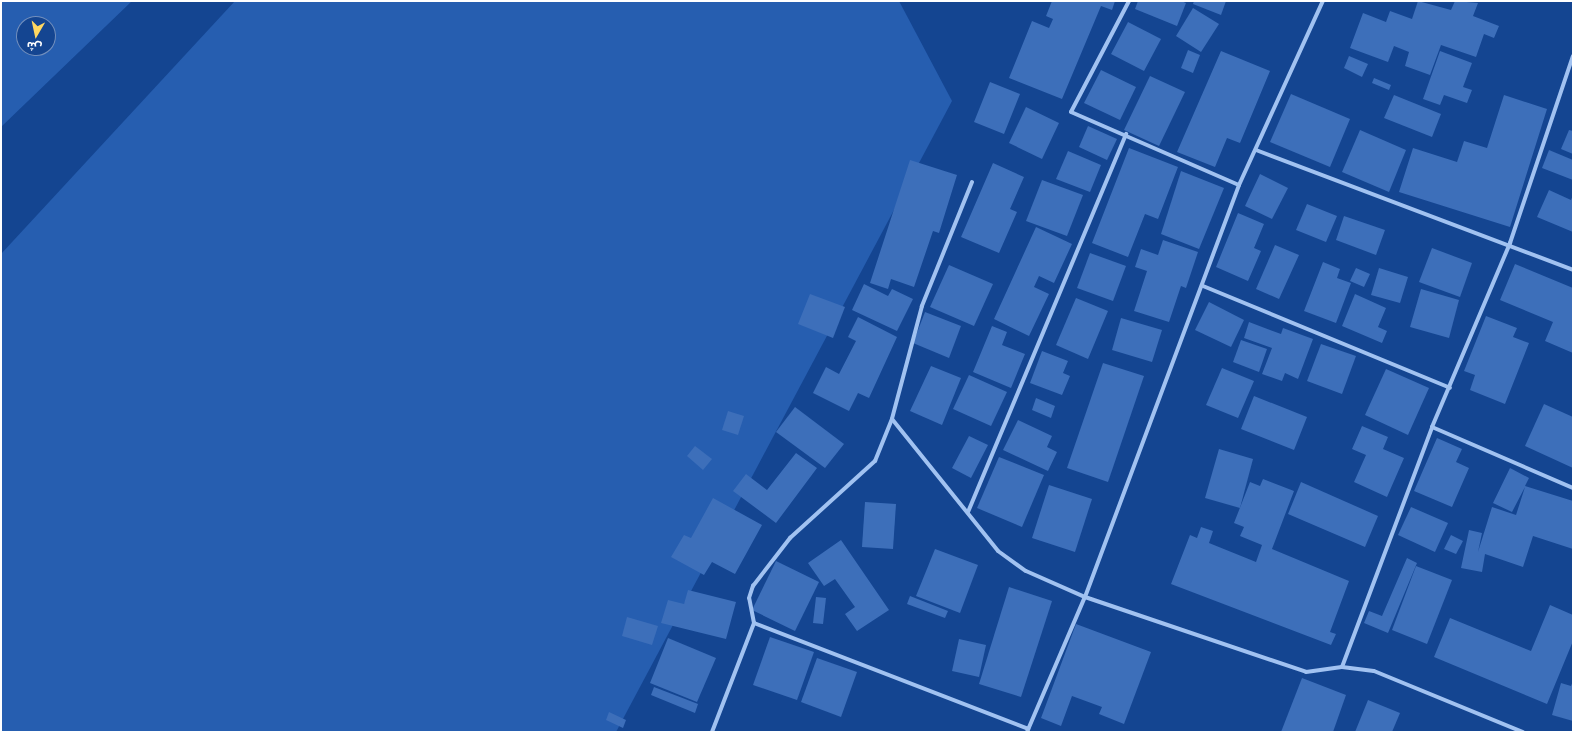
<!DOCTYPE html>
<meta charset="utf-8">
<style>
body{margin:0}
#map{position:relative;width:1574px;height:733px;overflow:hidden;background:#144591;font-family:Poppins,"Noto Sans Arabic",sans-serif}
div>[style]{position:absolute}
.green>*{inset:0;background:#265eb0}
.building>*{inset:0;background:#3d6fba}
.minor>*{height:4px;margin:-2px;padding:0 2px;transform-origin:2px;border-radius:2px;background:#a1c2f1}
span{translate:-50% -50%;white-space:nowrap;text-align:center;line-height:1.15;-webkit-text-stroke:4px #144591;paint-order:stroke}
.frame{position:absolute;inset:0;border:2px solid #fff;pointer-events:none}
.north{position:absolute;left:16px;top:16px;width:40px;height:40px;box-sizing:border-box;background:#144591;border:1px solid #728fbd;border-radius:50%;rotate:189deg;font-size:11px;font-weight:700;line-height:16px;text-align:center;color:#fff}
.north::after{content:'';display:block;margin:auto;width:14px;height:18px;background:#ffd861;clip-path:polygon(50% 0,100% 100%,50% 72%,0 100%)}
</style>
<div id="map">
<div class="green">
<div style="clip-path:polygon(evenodd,1px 1px,132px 1px,1px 127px,1px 1px,24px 24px,48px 24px,48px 48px,24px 48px,24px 24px)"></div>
<div style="clip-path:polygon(235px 1px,899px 1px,952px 101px,616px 732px,1px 732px,1px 254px)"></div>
</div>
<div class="building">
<div style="clip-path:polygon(1052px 1px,1115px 1px,1112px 10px,1101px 6px,1062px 99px,1009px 78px,1032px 21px,1049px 28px,1053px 19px,1046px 16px)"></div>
<div style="clip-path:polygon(1138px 1px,1181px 1px,1186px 3px,1177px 26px,1135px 9px)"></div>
<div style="clip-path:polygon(1194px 1px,1226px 1px,1221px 15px,1193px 4px)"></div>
<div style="clip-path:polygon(1418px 1px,1451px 10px,1455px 1px,1478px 3px,1473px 16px,1499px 26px,1494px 38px,1484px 34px,1476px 57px,1441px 45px,1430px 75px,1405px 66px,1409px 52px,1394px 46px,1388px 62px,1350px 48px,1363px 13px,1386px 22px,1390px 11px,1412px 19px)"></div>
<div style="clip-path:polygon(1193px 8px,1219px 24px,1201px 52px,1176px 36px)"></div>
<div style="clip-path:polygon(1128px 22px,1161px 39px,1144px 71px,1111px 54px)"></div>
<div style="clip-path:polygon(1188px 50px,1200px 55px,1193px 73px,1181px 68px)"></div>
<div style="clip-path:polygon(1221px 51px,1270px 71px,1240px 143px,1227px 138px,1215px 167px,1177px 152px)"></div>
<div style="clip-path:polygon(1440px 51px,1472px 63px,1463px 87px,1472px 90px,1467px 103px,1444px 95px,1440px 105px,1423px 99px)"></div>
<div style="clip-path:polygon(1349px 56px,1368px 64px,1362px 77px,1344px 68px)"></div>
<div style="clip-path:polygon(1101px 70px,1136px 87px,1120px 120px,1084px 103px)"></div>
<div style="clip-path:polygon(1150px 76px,1185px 92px,1159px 146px,1124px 130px)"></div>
<div style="clip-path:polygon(1374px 78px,1391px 85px,1389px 90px,1372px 83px)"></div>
<div style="clip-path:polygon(990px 82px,1020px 94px,1004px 134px,974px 122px)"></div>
<div style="clip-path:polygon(1291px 94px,1350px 119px,1330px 167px,1270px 142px)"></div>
<div style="clip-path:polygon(1394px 95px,1441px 114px,1432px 137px,1384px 118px)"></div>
<div style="clip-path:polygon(1504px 95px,1547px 109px,1510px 227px,1399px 192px,1413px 148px,1457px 162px,1464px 141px,1487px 148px)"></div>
<div style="clip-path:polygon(1026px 107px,1059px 123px,1042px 159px,1009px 143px)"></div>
<div style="clip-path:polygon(1088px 126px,1117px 139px,1107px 160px,1079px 147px)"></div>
<div style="clip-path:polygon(1360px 130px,1406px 150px,1389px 192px,1342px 172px)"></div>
<div style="clip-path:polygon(1569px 130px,1573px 131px,1573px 154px,1561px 149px)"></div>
<div style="clip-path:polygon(1129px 148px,1178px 167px,1158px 219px,1145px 214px,1128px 257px,1092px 243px)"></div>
<div style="clip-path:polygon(1549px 150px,1573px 160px,1573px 180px,1542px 168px)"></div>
<div style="clip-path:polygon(1068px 151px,1101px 165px,1090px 192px,1056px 179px)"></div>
<div style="clip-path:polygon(910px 160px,957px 175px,939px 233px,933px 231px,914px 287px,891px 279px,888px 289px,870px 283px)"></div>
<div style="clip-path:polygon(993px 163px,1024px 177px,1010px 209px,1017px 212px,999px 253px,961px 237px)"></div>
<div style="clip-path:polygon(1181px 171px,1224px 188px,1199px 249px,1161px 234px)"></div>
<div style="clip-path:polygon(1260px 174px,1288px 188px,1272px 219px,1245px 206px)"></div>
<div style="clip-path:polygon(1042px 180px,1083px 195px,1067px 236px,1026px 221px)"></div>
<div style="clip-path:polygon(1549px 190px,1571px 200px,1573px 195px,1573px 232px,1537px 217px)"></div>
<div style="clip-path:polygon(1307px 204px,1337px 216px,1326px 242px,1296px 230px)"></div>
<div style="clip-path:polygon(1238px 213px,1264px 224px,1254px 248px,1261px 251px,1248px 281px,1216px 267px)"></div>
<div style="clip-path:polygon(1344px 216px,1385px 230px,1376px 255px,1336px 240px)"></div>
<div style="clip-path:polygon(1036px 227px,1072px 244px,1054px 283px,1039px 276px,1034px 287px,1049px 294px,1029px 336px,994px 319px)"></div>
<div style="clip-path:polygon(1163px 240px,1198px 252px,1186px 288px,1181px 286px,1169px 322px,1134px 311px,1147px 271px,1135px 267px,1141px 249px,1158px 255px)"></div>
<div style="clip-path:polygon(1275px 245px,1299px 255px,1279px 299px,1256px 289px)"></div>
<div style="clip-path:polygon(1432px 248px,1472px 263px,1460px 297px,1419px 282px)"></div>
<div style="clip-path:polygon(1090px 253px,1126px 266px,1113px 301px,1077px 288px)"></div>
<div style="clip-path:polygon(1323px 262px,1340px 269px,1337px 278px,1351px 283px,1336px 323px,1304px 311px)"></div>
<div style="clip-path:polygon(1515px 264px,1573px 288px,1573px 353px,1545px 341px,1553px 322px,1500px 300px)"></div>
<div style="clip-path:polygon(949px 265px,993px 284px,974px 326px,930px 307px)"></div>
<div style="clip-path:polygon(1356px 268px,1370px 274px,1364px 287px,1350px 281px)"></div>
<div style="clip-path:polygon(1379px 268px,1408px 277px,1400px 303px,1371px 295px)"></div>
<div style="clip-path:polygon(864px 284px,888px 296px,892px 289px,913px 299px,897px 331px,852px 310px)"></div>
<div style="clip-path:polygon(1421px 289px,1459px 300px,1449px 338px,1410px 327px)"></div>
<div style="clip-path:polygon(810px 294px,845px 307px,833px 338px,798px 324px)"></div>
<div style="clip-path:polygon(1355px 294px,1386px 308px,1378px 327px,1387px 331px,1382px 343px,1342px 326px)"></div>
<div style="clip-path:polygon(1076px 298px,1108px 311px,1088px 359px,1056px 345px)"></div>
<div style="clip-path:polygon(1209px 302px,1244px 320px,1231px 347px,1195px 330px)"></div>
<div style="clip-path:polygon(925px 312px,961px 326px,949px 358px,913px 343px)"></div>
<div style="clip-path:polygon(1486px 316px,1517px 328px,1513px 337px,1529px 343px,1505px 404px,1470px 390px,1475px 375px,1464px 371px)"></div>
<div style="clip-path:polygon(858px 317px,897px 337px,869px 398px,858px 393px,849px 411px,813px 393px,826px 367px,839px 374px,856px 341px,848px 337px)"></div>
<div style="clip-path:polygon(1121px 318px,1162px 330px,1152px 362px,1112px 350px)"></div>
<div style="clip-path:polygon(1249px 322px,1281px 334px,1283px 328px,1313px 339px,1298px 379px,1285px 373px,1282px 381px,1262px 374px,1272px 348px,1244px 338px)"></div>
<div style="clip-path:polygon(992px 326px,1007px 332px,1002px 345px,1025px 354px,1011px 388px,973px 372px)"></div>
<div style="clip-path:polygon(1241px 340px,1267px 349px,1259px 372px,1233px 362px)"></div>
<div style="clip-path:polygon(1321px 344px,1356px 356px,1342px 394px,1307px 381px)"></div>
<div style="clip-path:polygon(1042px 351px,1068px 361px,1063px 373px,1070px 376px,1062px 395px,1030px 383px)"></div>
<div style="clip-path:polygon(1103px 363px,1144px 376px,1108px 482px,1067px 468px)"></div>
<div style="clip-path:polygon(931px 366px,961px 378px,942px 425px,910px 411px)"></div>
<div style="clip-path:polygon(1222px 368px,1254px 381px,1238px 418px,1206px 405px)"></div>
<div style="clip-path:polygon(1386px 369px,1429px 388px,1408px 435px,1365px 415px)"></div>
<div style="clip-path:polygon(969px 375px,1007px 392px,991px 426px,953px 409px)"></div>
<div style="clip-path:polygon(1254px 396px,1307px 417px,1294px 450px,1241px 429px)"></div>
<div style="clip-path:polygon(1036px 398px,1055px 406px,1051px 418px,1032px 410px)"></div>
<div style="clip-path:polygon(1544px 404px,1573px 417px,1573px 468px,1525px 446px)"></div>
<div style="clip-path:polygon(795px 407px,844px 444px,825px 468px,776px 432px)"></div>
<div style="clip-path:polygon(728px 411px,744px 416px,738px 435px,722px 430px)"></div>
<div style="clip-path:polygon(1018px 420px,1052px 436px,1047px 447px,1057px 452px,1048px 471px,1003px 450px)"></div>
<div style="clip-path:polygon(1362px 426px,1388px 437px,1383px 449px,1404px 458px,1387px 497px,1354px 482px,1366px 455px,1352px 449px)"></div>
<div style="clip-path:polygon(969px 436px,988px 445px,971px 478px,952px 468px)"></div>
<div style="clip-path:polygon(1437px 438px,1462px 449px,1456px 462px,1469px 468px,1452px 507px,1414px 491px)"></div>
<div style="clip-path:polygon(695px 446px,712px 459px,703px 470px,687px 456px)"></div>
<div style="clip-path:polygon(1219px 449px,1253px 459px,1240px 508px,1205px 498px)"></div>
<div style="clip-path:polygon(796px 453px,817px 468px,776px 523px,733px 491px,746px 474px,767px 490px)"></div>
<div style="clip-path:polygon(999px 457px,1044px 475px,1022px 527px,977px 508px)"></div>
<div style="clip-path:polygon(1510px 468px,1529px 478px,1525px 486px,1573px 501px,1573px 549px,1533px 536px,1523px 567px,1485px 554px,1482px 572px,1461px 568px,1469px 530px,1482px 533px,1478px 552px,1492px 507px,1516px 515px,1525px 487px,1512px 512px,1493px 503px)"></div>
<div style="clip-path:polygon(1263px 479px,1294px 491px,1272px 549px,1349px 581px,1330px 632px,1336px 634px,1331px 645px,1171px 584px,1190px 535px,1197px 538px,1201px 527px,1213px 531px,1209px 543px,1256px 562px,1262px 545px,1240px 536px,1244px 527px,1234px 523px,1250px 482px,1260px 486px)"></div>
<div style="clip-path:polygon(1301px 482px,1378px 516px,1365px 547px,1288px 514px)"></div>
<div style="clip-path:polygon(1049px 485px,1092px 499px,1075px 552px,1032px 538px)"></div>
<div style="clip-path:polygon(713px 498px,762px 525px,735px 574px,712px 562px,704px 575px,671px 557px,684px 535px,691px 538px)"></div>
<div style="clip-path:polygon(865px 502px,896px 504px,893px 549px,862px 547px)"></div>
<div style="clip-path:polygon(1411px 507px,1448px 523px,1435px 552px,1398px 535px)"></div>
<div style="clip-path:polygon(1451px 535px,1463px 541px,1456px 554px,1444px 549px)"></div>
<div style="clip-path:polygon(841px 540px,889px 610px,857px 631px,845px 614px,855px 607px,835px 579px,824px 586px,808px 563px)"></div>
<div style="clip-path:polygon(935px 549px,978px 565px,960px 613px,916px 596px)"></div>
<div style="clip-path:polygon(1407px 558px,1417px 563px,1388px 633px,1364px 623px,1369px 611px,1382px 616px)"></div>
<div style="clip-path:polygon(776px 561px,819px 582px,795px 631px,752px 610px)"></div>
<div style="clip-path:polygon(1416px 566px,1452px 580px,1427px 644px,1392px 630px)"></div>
<div style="clip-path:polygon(1009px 587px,1052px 601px,1021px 697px,979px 684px)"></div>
<div style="clip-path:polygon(688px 590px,736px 602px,726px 639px,661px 623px,668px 600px,684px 604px)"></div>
<div style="clip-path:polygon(910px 596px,948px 611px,945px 618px,907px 604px)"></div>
<div style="clip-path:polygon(816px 597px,826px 598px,823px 624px,813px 623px)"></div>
<div style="clip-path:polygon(1550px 605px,1573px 615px,1573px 641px,1547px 704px,1434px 657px,1450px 618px,1531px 651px)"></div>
<div style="clip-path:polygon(627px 617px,658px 626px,652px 645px,622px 636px)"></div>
<div style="clip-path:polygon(1076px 624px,1151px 652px,1124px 724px,1099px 714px,1102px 707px,1072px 696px,1061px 726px,1041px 718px)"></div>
<div style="clip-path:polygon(770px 637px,814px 652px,797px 700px,753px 685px)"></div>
<div style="clip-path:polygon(668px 638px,716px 658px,697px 702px,650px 683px)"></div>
<div style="clip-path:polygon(959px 639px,986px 645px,979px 677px,952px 671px)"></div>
<div style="clip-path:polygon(817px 658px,857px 672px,841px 717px,801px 702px)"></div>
<div style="clip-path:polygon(1302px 678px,1346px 695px,1333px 732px,1281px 732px)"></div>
<div style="clip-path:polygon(1573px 681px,1573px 721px,1552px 715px,1561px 683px,1571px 686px)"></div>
<div style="clip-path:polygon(654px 687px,698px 704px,695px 713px,651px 695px)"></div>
<div style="clip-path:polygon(1368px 700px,1400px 713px,1392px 732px,1355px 732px)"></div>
<div style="clip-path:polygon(609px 712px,626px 720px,623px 728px,606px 720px)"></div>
</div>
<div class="minor">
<div style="left:1129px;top:1px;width:125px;rotate:117.6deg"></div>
<div style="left:1071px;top:112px;width:183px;rotate:23.5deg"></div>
<div style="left:1256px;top:150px;width:339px;rotate:20.7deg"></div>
<div style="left:972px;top:182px;width:134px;rotate:112deg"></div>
<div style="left:922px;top:306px;width:117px;rotate:104.9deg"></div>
<div style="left:892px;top:419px;width:169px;rotate:51.2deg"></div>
<div style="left:998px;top:551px;width:34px;rotate:36deg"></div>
<div style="left:1026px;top:571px;width:64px;rotate:23.8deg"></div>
<div style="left:1085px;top:597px;width:233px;rotate:18.7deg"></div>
<div style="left:1306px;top:672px;width:36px;rotate:-8deg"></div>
<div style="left:1342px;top:667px;width:32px;rotate:7deg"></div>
<div style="left:1374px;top:671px;width:161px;rotate:22.3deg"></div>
<div style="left:1203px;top:286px;width:267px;rotate:22.4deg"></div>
<div style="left:1432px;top:427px;width:154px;rotate:23.4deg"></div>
<div style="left:968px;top:512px;width:410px;rotate:-67.3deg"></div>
<div style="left:754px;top:623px;width:294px;rotate:21.1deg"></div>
<div style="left:1342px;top:667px;width:256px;rotate:-69.4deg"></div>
<div style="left:1432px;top:427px;width:200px;rotate:-67deg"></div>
<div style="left:1510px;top:243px;width:197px;rotate:-71.4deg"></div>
<div style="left:712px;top:732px;width:117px;rotate:-68.9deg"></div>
<div style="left:754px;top:623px;width:25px;rotate:-101deg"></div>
<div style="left:749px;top:598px;width:13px;rotate:-72deg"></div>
<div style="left:753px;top:586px;width:61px;rotate:-52.4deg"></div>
<div style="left:790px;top:538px;width:115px;rotate:-42.2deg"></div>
<div style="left:875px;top:461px;width:45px;rotate:-68deg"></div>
<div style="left:1027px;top:732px;width:147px;rotate:-66.8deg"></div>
<div style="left:1085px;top:597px;width:440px;rotate:-69.5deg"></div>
<div style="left:1239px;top:185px;width:202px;rotate:-65.5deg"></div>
</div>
<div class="frame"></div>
<div class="north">ش</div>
</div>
